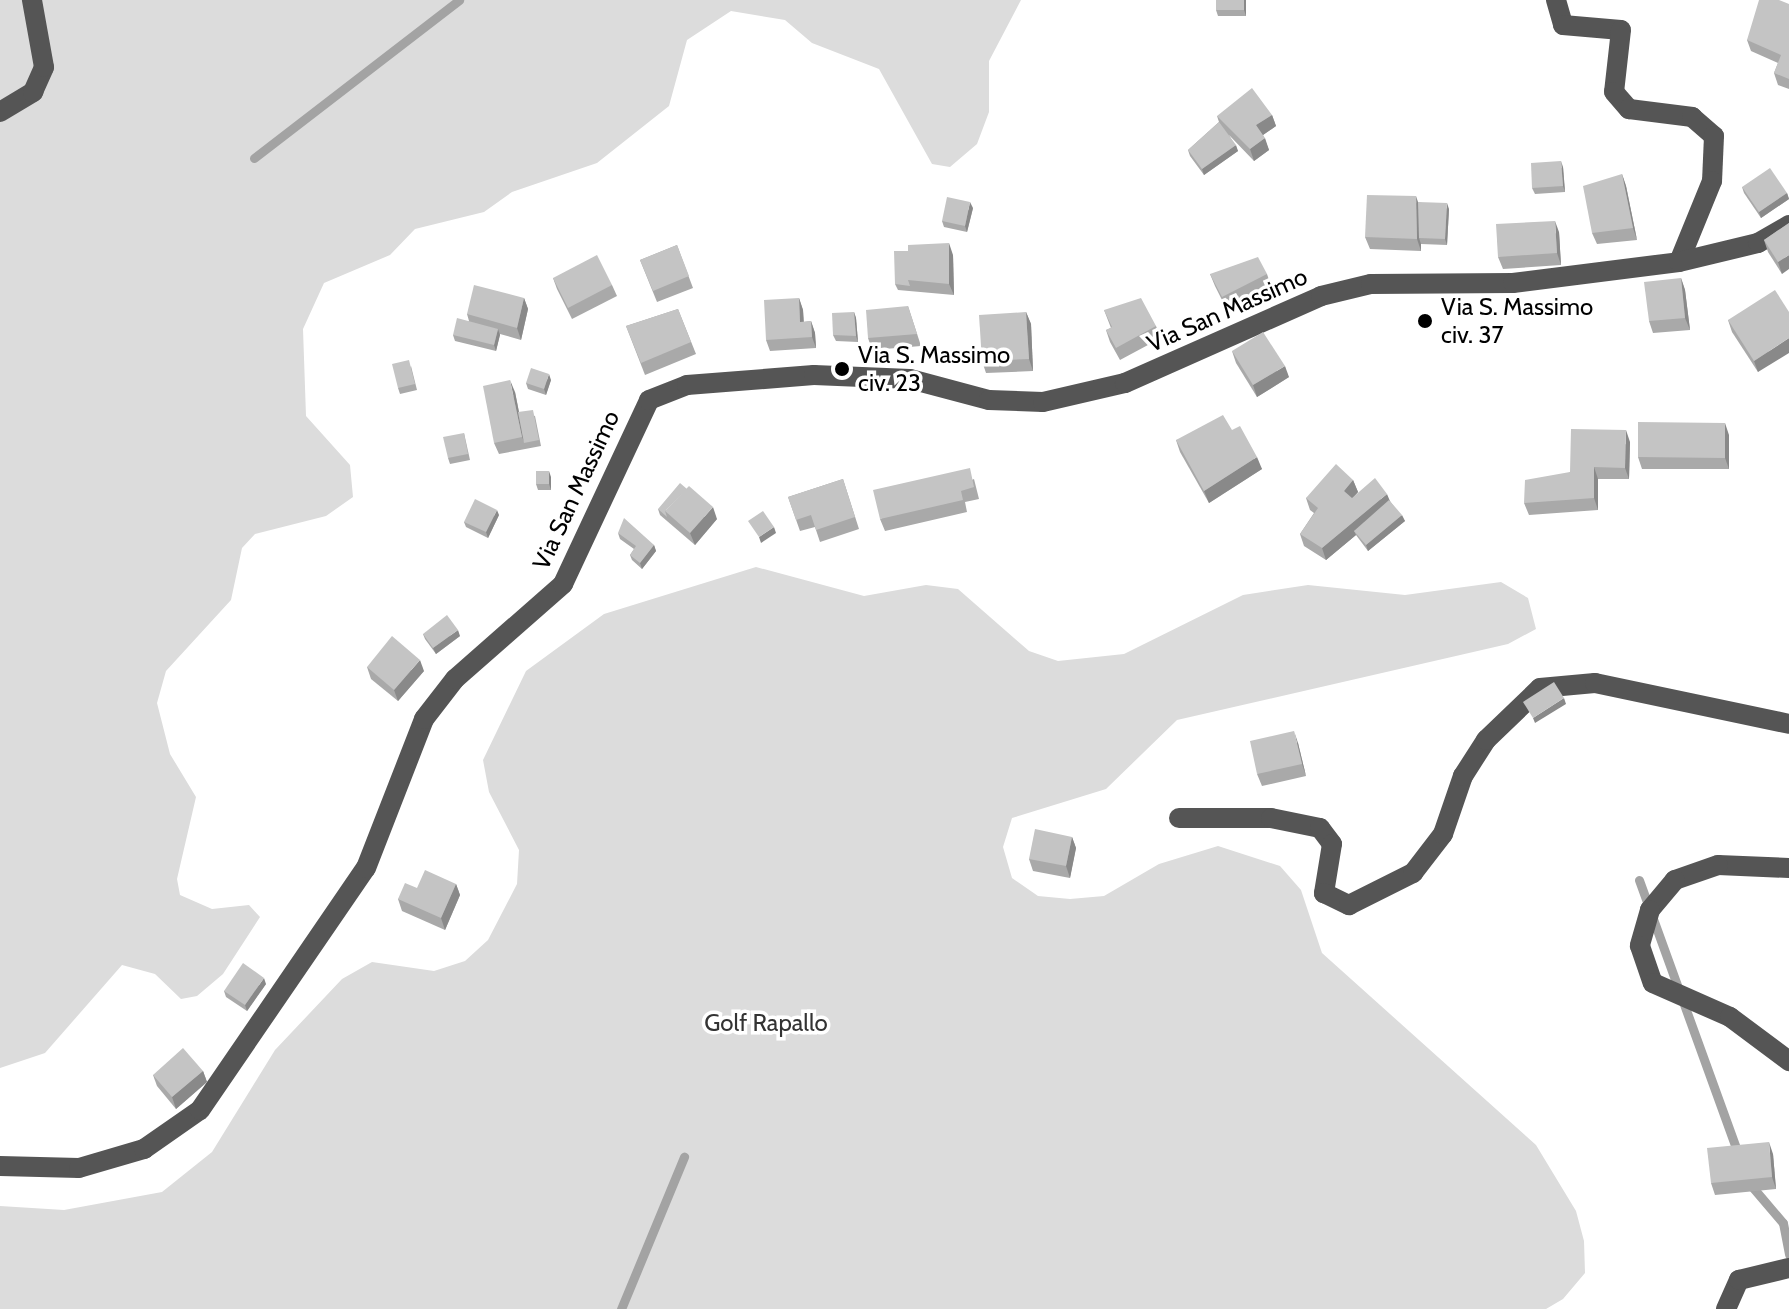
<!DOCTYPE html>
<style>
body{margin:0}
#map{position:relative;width:1789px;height:1309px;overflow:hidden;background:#fff;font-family:Cabin,sans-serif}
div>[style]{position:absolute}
.green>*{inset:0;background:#dcdcdc}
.stream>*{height:9px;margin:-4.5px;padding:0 4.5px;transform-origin:4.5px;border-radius:4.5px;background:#a3a3a3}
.minor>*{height:20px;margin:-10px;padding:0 10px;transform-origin:10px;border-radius:10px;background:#555}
.wall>*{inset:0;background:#a9a9a9}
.shaded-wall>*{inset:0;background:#898989}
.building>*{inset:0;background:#c4c4c4}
.dots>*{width:22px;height:22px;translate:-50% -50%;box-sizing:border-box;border:4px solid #fff;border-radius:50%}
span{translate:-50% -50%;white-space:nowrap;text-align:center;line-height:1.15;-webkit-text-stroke:7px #fff;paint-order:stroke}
.poi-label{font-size:24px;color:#000}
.left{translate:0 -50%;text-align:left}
.street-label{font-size:24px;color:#000}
.park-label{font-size:24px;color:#333}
</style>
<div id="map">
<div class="green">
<div style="clip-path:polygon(0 0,1021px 0,989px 61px,989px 112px,977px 144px,950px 167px,932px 164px,879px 69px,812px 43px,785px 20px,731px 11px,687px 40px,669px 106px,597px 163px,512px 192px,484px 212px,415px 229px,390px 255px,324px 283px,303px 329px,306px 416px,350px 465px,353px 497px,326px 516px,255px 534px,242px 548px,231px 600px,166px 671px,157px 703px,170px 754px,196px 797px,177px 879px,180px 895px,212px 909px,249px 905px,260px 917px,223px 974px,197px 996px,181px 999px,155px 974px,122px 965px,45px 1053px,0 1068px)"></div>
<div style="clip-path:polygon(756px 567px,864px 596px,926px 585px,958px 589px,1029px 651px,1058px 661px,1124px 654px,1243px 595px,1308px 585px,1405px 595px,1501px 582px,1528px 598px,1536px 629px,1508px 644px,1177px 720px,1106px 789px,1012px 818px,1003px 847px,1012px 878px,1038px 896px,1070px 899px,1104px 896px,1159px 864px,1218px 846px,1280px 866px,1301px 890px,1322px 953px,1536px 1145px,1576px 1211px,1584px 1241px,1585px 1273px,1563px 1299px,1546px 1309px,0 1309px,0 1206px,64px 1210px,162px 1192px,212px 1152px,275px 1050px,342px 979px,372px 962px,434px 971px,465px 961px,488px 940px,517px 884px,519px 850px,489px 792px,483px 760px,526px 671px,604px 614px)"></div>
</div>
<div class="stream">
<div style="left:254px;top:158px;width:259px;rotate:-37.6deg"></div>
<div style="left:1639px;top:880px;width:291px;rotate:70.1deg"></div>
<div style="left:1749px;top:1183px;width:52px;rotate:49.6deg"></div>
<div style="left:1783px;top:1223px;width:32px;rotate:79deg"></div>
<div style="left:621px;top:1309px;width:165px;rotate:-67.5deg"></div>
</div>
<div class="minor">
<div style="left:1556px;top:0;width:26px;rotate:74deg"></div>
<div style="left:1563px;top:25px;width:58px;rotate:4.9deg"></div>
<div style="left:1621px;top:30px;width:62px;rotate:96.4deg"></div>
<div style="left:1614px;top:92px;width:23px;rotate:49deg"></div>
<div style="left:1629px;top:109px;width:64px;rotate:7.2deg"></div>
<div style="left:1692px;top:117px;width:29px;rotate:41deg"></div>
<div style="left:1714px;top:136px;width:45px;rotate:92.5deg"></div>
<div style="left:1712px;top:181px;width:87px;rotate:112.2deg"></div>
<div style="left:0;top:112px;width:39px;rotate:-31deg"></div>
<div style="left:33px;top:92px;width:27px;rotate:-66deg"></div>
<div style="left:44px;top:67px;width:68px;rotate:-100.2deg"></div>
<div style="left:1179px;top:818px;width:92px"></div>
<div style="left:1271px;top:818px;width:50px;rotate:11.5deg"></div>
<div style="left:1320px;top:828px;width:20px;rotate:53deg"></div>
<div style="left:1332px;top:844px;width:50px;rotate:99.3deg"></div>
<div style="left:1324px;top:893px;width:28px;rotate:26deg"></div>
<div style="left:1349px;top:905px;width:72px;rotate:-26.6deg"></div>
<div style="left:1413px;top:873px;width:49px;rotate:-52.4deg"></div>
<div style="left:1443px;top:834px;width:61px;rotate:-71deg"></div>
<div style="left:1463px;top:776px;width:43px;rotate:-57.4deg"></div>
<div style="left:1486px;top:740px;width:75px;rotate:-43.9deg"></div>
<div style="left:1540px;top:688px;width:55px;rotate:-5.2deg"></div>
<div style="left:1595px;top:683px;width:198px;rotate:11.9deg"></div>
<div style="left:1789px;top:868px;width:71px;rotate:-177.6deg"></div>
<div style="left:1718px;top:865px;width:46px;rotate:160.8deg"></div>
<div style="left:1675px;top:880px;width:39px;rotate:130deg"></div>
<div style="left:1650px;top:910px;width:37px;rotate:106deg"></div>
<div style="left:1640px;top:946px;width:39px;rotate:71deg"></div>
<div style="left:1653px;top:983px;width:84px;rotate:23.8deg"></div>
<div style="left:1730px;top:1017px;width:74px;rotate:36.7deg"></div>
<div style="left:0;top:1166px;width:79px;rotate:1.5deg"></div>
<div style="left:79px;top:1168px;width:68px;rotate:-16.3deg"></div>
<div style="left:144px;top:1149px;width:68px;rotate:-34.9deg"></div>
<div style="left:200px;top:1110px;width:293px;rotate:-55.6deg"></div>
<div style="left:366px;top:868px;width:160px;rotate:-68.7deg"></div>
<div style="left:424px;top:719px;width:51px;rotate:-52.2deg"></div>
<div style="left:455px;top:679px;width:144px;rotate:-41.3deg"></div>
<div style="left:563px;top:584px;width:203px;rotate:-64.9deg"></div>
<div style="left:649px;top:400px;width:41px;rotate:-21.5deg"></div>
<div style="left:687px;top:385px;width:127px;rotate:-4.5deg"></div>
<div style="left:814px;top:375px;width:96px;rotate:2.4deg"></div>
<div style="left:910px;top:379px;width:82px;rotate:14.9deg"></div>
<div style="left:989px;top:400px;width:54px;rotate:2.1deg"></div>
<div style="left:1043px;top:402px;width:84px;rotate:-13deg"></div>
<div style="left:1125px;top:383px;width:214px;rotate:-23.9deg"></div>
<div style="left:1321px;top:296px;width:51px;rotate:-13.5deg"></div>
<div style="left:1371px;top:284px;width:142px;rotate:-0.4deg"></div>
<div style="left:1513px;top:283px;width:167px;rotate:-7.2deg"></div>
<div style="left:1679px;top:262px;width:81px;rotate:-13.5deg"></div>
<div style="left:1758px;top:243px;width:36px;rotate:-30deg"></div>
<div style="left:1726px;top:1309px;width:32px;rotate:-66deg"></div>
<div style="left:1739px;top:1280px;width:51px;rotate:-13.5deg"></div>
</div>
<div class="wall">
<div style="clip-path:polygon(1216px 0,1246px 0,1246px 16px,1218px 16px,1216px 10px)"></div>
<div style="clip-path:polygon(1789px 4px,1789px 89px,1778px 85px,1774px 73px,1778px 63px,1751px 51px,1747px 40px)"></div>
<div style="clip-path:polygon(1272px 115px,1276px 126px,1263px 135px,1269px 150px,1254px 161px,1229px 135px,1238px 151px,1204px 175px,1190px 156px,1188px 150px,1219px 122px,1217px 116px)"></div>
<div style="clip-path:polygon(1563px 167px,1565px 192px,1535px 194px,1532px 188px)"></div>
<div style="clip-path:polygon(1622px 174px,1626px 186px,1637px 240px,1597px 244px,1592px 233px)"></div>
<div style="clip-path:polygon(1742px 187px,1787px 193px,1789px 199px,1761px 218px,1744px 193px)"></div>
<div style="clip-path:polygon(1418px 202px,1449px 209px,1447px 245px,1421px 244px,1421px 251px,1370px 249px,1365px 237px)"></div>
<div style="clip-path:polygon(973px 208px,967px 232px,944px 227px,942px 221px)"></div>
<div style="clip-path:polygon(1789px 223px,1782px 274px,1768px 252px,1764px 240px)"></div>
<div style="clip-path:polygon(1559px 232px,1561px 265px,1503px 269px,1498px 257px)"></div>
<div style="clip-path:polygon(677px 245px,693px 288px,657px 302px,640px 260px)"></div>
<div style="clip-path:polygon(908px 251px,953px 255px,954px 295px,898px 290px,895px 284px)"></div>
<div style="clip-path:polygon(1210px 274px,1267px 274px,1271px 286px,1226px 308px,1215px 286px)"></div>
<div style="clip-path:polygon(553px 278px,612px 285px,617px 296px,572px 319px,557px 289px)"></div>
<div style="clip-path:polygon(1681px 278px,1685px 290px,1690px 330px,1653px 333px,1649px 321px)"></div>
<div style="clip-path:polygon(524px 298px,528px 309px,521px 340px,500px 334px,496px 351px,455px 341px,453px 335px,469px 321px,467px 314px)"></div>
<div style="clip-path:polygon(799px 298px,803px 310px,804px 322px,811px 321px,815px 333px,816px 348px,770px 351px,766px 340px)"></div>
<div style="clip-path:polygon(908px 306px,921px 346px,872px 350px,868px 338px)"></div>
<div style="clip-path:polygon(678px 309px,696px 354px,645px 375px,626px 326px)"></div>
<div style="clip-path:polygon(1104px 310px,1156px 326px,1161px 338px,1120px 360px,1110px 342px,1106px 330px,1111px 328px)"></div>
<div style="clip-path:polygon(854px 312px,856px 318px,858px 342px,836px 341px,833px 335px)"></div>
<div style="clip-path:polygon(1026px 312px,1031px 324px,1033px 371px,986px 373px,982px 361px)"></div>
<div style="clip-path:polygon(1789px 312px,1758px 372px,1732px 332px,1728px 320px)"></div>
<div style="clip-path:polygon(1232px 351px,1289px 377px,1257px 397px,1236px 363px)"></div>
<div style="clip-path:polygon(411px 366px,417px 390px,400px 394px,398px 388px)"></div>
<div style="clip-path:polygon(551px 380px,546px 395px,528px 389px,526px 383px)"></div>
<div style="clip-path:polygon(515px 392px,519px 412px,535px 416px,541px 446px,499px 454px,494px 443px)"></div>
<div style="clip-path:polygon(1232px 430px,1262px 469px,1209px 503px,1180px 452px,1176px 440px)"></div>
<div style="clip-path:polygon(464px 433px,470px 460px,450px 464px,448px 458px)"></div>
<div style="clip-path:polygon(1729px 435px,1729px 469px,1642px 469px,1638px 457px)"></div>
<div style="clip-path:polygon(1630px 442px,1629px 479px,1598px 479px,1598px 510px,1529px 515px,1524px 503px,1570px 472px)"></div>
<div style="clip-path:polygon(551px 477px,551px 490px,538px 490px,536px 484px)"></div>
<div style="clip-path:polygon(843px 479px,859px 529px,820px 542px,815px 527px,800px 531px,788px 497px)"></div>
<div style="clip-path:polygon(974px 479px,979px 499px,965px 502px,967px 512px,885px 531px,880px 519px)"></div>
<div style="clip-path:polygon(1353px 480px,1358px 492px,1353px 497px,1389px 500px,1405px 521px,1368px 551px,1356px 535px,1326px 560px,1304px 546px,1300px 534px,1314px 513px,1310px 510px,1306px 498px)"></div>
<div style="clip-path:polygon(658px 509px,717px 519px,695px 545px,660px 515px)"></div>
<div style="clip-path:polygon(499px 515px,488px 538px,466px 527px,464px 522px)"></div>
<div style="clip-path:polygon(618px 533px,654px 545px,656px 551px,642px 569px,632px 560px,630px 555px,634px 549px,620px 539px)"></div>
<div style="clip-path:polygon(423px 634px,460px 636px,436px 654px,425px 639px)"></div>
<div style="clip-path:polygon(367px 667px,424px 671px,398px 701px,371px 679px)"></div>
<div style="clip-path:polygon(1298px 743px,1306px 776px,1262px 786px,1257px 774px)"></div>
<div style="clip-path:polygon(1072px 837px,1076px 848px,1070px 878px,1033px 871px,1029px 859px)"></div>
<div style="clip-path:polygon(456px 884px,460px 895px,445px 930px,402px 911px,398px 899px,417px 888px)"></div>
<div style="clip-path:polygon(266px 984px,247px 1011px,226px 997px,224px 991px)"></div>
<div style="clip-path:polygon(203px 1071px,207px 1082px,176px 1109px,157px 1086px,153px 1075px)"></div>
<div style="clip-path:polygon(1773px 1154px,1776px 1189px,1715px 1195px,1711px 1183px)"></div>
</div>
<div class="shaded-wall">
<div style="clip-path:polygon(1244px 0,1246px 0,1246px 16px,1244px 10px)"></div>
<div style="clip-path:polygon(1272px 115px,1276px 126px,1260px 137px,1256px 125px)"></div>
<div style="clip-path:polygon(1265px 138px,1269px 150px,1254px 161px,1250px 149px)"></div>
<div style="clip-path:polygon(1236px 145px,1238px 151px,1204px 175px,1202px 169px)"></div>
<div style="clip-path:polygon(1561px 161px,1563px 167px,1565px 192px,1563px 186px)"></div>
<div style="clip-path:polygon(1622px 174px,1626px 186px,1637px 240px,1633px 228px)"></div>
<div style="clip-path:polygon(1787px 193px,1789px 199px,1761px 218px,1759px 212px)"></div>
<div style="clip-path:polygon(1416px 196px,1420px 208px,1419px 238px,1421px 244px,1421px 251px,1417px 239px)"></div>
<div style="clip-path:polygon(970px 202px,973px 208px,967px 232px,965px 226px)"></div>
<div style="clip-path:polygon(1447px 203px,1449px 209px,1447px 245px,1445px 239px)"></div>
<div style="clip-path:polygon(1555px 221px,1559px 232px,1561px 265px,1557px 253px)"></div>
<div style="clip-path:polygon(949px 243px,953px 255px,954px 295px,949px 284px)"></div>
<div style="clip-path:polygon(1789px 255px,1789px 269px,1782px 274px,1778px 262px)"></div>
<div style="clip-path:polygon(1681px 278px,1685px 290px,1690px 330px,1685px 318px)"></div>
<div style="clip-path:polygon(524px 298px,528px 309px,521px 340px,517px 328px)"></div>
<div style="clip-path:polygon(799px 298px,803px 310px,804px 333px,800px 322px)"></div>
<div style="clip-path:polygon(854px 312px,856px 318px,858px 342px,856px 336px)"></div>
<div style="clip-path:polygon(1026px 312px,1031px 324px,1033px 371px,1029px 359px)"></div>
<div style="clip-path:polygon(811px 321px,815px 333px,816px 348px,812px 337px)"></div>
<div style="clip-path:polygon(498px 329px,500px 335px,496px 351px,494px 345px)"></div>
<div style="clip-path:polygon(1789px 338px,1789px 353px,1758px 372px,1754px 361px)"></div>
<div style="clip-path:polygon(1285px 366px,1289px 377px,1257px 397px,1253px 385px)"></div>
<div style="clip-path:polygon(549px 374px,551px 380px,546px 395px,544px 389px)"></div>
<div style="clip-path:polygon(510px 380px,515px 392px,525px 443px,522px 437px)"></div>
<div style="clip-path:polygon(1725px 423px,1729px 435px,1729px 469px,1725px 458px)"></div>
<div style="clip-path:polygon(1626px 430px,1630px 442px,1629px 479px,1625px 468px)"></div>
<div style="clip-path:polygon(1257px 457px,1262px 469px,1209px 503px,1204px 491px)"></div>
<div style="clip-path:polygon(1594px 467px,1598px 479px,1598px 510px,1594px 498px)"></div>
<div style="clip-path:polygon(549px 471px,551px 477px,551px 490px,549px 484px)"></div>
<div style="clip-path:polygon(1353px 480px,1358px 492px,1349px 503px,1344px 491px)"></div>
<div style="clip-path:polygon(1387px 494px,1392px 506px,1354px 531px,1356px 535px,1326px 560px,1322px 548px)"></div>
<div style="clip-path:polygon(713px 507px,717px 519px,695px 545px,690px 533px)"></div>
<div style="clip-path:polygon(497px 510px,499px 515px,488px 538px,486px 532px)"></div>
<div style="clip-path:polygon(1402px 515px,1405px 521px,1368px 551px,1366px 545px)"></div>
<div style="clip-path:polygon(774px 527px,776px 533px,761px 543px,759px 537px)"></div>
<div style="clip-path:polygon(654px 545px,656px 551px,642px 569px,640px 563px)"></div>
<div style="clip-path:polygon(458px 630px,460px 636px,436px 654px,433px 648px)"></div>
<div style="clip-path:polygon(420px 660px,424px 671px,398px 701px,394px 690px)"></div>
<div style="clip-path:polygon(1564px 698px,1566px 704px,1535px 723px,1533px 718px)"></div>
<div style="clip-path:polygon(1294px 731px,1298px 743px,1306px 776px,1302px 764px)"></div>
<div style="clip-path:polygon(1072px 837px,1076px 848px,1070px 878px,1066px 866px)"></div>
<div style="clip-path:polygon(456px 884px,460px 895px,445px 930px,441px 918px)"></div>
<div style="clip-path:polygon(264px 978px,266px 984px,247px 1011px,245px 1005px)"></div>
<div style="clip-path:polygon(203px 1071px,207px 1082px,176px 1109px,172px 1097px)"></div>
<div style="clip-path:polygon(1769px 1142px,1773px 1154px,1776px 1189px,1772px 1177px)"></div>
</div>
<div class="building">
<div style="clip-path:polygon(1216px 0,1244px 0,1244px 10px,1216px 10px)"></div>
<div style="clip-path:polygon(1759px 0,1779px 0,1789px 4px,1789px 79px,1774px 73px,1781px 55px,1747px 40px)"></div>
<div style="clip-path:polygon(1252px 88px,1272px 115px,1256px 125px,1265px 138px,1250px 149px,1217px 116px)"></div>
<div style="clip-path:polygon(1219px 122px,1236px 145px,1202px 169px,1188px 150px)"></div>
<div style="clip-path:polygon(1561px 161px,1563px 186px,1532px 188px,1531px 163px)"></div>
<div style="clip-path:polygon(1770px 168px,1787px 193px,1759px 212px,1742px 187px)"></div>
<div style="clip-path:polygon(1622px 174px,1633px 228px,1592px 233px,1583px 186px)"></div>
<div style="clip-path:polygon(1367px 195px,1416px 196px,1417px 239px,1365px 237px)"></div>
<div style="clip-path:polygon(947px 197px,970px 202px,965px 226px,942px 221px)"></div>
<div style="clip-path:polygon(1418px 202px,1447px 203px,1445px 239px,1419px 238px)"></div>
<div style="clip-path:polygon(1555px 221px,1557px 253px,1498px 257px,1496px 224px)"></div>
<div style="clip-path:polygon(1789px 223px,1789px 255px,1778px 262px,1764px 240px)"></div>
<div style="clip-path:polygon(949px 243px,949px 284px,908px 280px,908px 245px)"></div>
<div style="clip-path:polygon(677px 245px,689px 276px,653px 291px,640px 260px)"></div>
<div style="clip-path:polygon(894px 251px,908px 251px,908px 280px,910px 286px,895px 284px)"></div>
<div style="clip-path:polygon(597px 255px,612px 285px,568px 308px,553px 278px)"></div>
<div style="clip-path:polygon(1258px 257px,1267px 274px,1222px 297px,1210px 274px)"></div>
<div style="clip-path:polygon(1681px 278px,1685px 318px,1649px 321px,1644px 282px)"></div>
<div style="clip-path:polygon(474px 285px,524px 298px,517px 328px,467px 314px)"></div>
<div style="clip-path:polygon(1775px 290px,1789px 312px,1789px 338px,1754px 361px,1728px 320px)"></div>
<div style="clip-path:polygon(799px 298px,800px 322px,811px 321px,812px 337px,766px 340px,764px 300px)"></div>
<div style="clip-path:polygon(1141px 298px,1156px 326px,1116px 348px,1106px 330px,1112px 327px,1104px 310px)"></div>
<div style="clip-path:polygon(908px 306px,917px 334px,868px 338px,866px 310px)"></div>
<div style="clip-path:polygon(678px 309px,691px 342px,641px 363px,626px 326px)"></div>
<div style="clip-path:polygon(854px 312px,856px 336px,833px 335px,832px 313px)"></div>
<div style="clip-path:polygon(1026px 312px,1029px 359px,982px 361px,979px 315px)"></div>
<div style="clip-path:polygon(457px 318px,498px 329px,494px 345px,453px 335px)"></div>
<div style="clip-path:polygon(1263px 332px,1285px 366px,1253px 385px,1232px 351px)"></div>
<div style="clip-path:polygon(409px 360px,415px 384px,398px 388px,392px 364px)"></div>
<div style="clip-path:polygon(531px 368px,549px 374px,544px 389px,526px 383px)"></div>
<div style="clip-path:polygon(510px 380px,522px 437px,494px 443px,483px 386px)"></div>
<div style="clip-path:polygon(533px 410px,539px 440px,524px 443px,518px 412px)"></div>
<div style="clip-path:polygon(1223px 415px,1232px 430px,1240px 426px,1257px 457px,1204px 491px,1176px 440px)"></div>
<div style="clip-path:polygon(1638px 422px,1725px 423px,1725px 458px,1638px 457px)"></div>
<div style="clip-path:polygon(1571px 429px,1626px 430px,1625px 468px,1594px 467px,1594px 498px,1524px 503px,1525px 480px,1570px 472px)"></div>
<div style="clip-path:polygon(464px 433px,468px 454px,448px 458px,443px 437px)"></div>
<div style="clip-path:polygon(1336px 464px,1353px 480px,1344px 491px,1352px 498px,1375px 478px,1387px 494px,1322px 548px,1300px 534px,1318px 508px,1306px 498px)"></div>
<div style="clip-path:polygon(970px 468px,974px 487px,961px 491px,963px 500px,880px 519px,873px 490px)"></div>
<div style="clip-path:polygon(536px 471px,549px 471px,549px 484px,536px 484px)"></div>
<div style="clip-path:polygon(843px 479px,855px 517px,816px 530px,811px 515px,796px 520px,788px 497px)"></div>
<div style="clip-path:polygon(680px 483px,687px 489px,665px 511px,667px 517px,658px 509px)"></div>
<div style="clip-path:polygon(689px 486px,713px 507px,690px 533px,665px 511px)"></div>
<div style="clip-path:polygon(475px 499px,497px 510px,486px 532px,464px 522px)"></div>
<div style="clip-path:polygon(1389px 500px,1402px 515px,1366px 545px,1354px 531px)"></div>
<div style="clip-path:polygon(763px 511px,774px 527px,759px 537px,748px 521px)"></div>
<div style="clip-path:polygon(624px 518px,654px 545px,640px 563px,630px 555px,636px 546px,618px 533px)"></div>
<div style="clip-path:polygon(447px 615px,458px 630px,433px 648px,423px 634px)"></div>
<div style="clip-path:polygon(392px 636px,420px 660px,394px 690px,367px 667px)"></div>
<div style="clip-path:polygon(1554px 682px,1564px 698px,1533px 718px,1523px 702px)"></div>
<div style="clip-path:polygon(1294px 731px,1302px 764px,1257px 774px,1250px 741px)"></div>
<div style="clip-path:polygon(1035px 829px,1072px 837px,1066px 866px,1029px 859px)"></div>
<div style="clip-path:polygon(425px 870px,456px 884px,441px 918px,398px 899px,405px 883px,417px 888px)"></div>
<div style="clip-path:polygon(243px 963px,264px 978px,245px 1005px,224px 991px)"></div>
<div style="clip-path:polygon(183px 1048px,203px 1071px,172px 1097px,153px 1075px)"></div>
<div style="clip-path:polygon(1769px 1142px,1772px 1177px,1711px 1183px,1707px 1148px)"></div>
</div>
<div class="dots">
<div style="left:1425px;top:321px;background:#000"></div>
<div style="left:842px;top:369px;background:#000"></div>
</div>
<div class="poi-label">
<span class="left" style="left:1441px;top:321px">Via S. Massimo<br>civ. 37</span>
<span class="left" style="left:858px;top:369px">Via S. Massimo<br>civ. 23</span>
</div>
<div class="street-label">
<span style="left:1227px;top:310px;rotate:-24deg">Via San Massimo</span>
<span style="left:576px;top:490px;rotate:-65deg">Via San Massimo</span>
</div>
<div class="park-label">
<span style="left:766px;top:1023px">Golf Rapallo</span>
</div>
</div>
